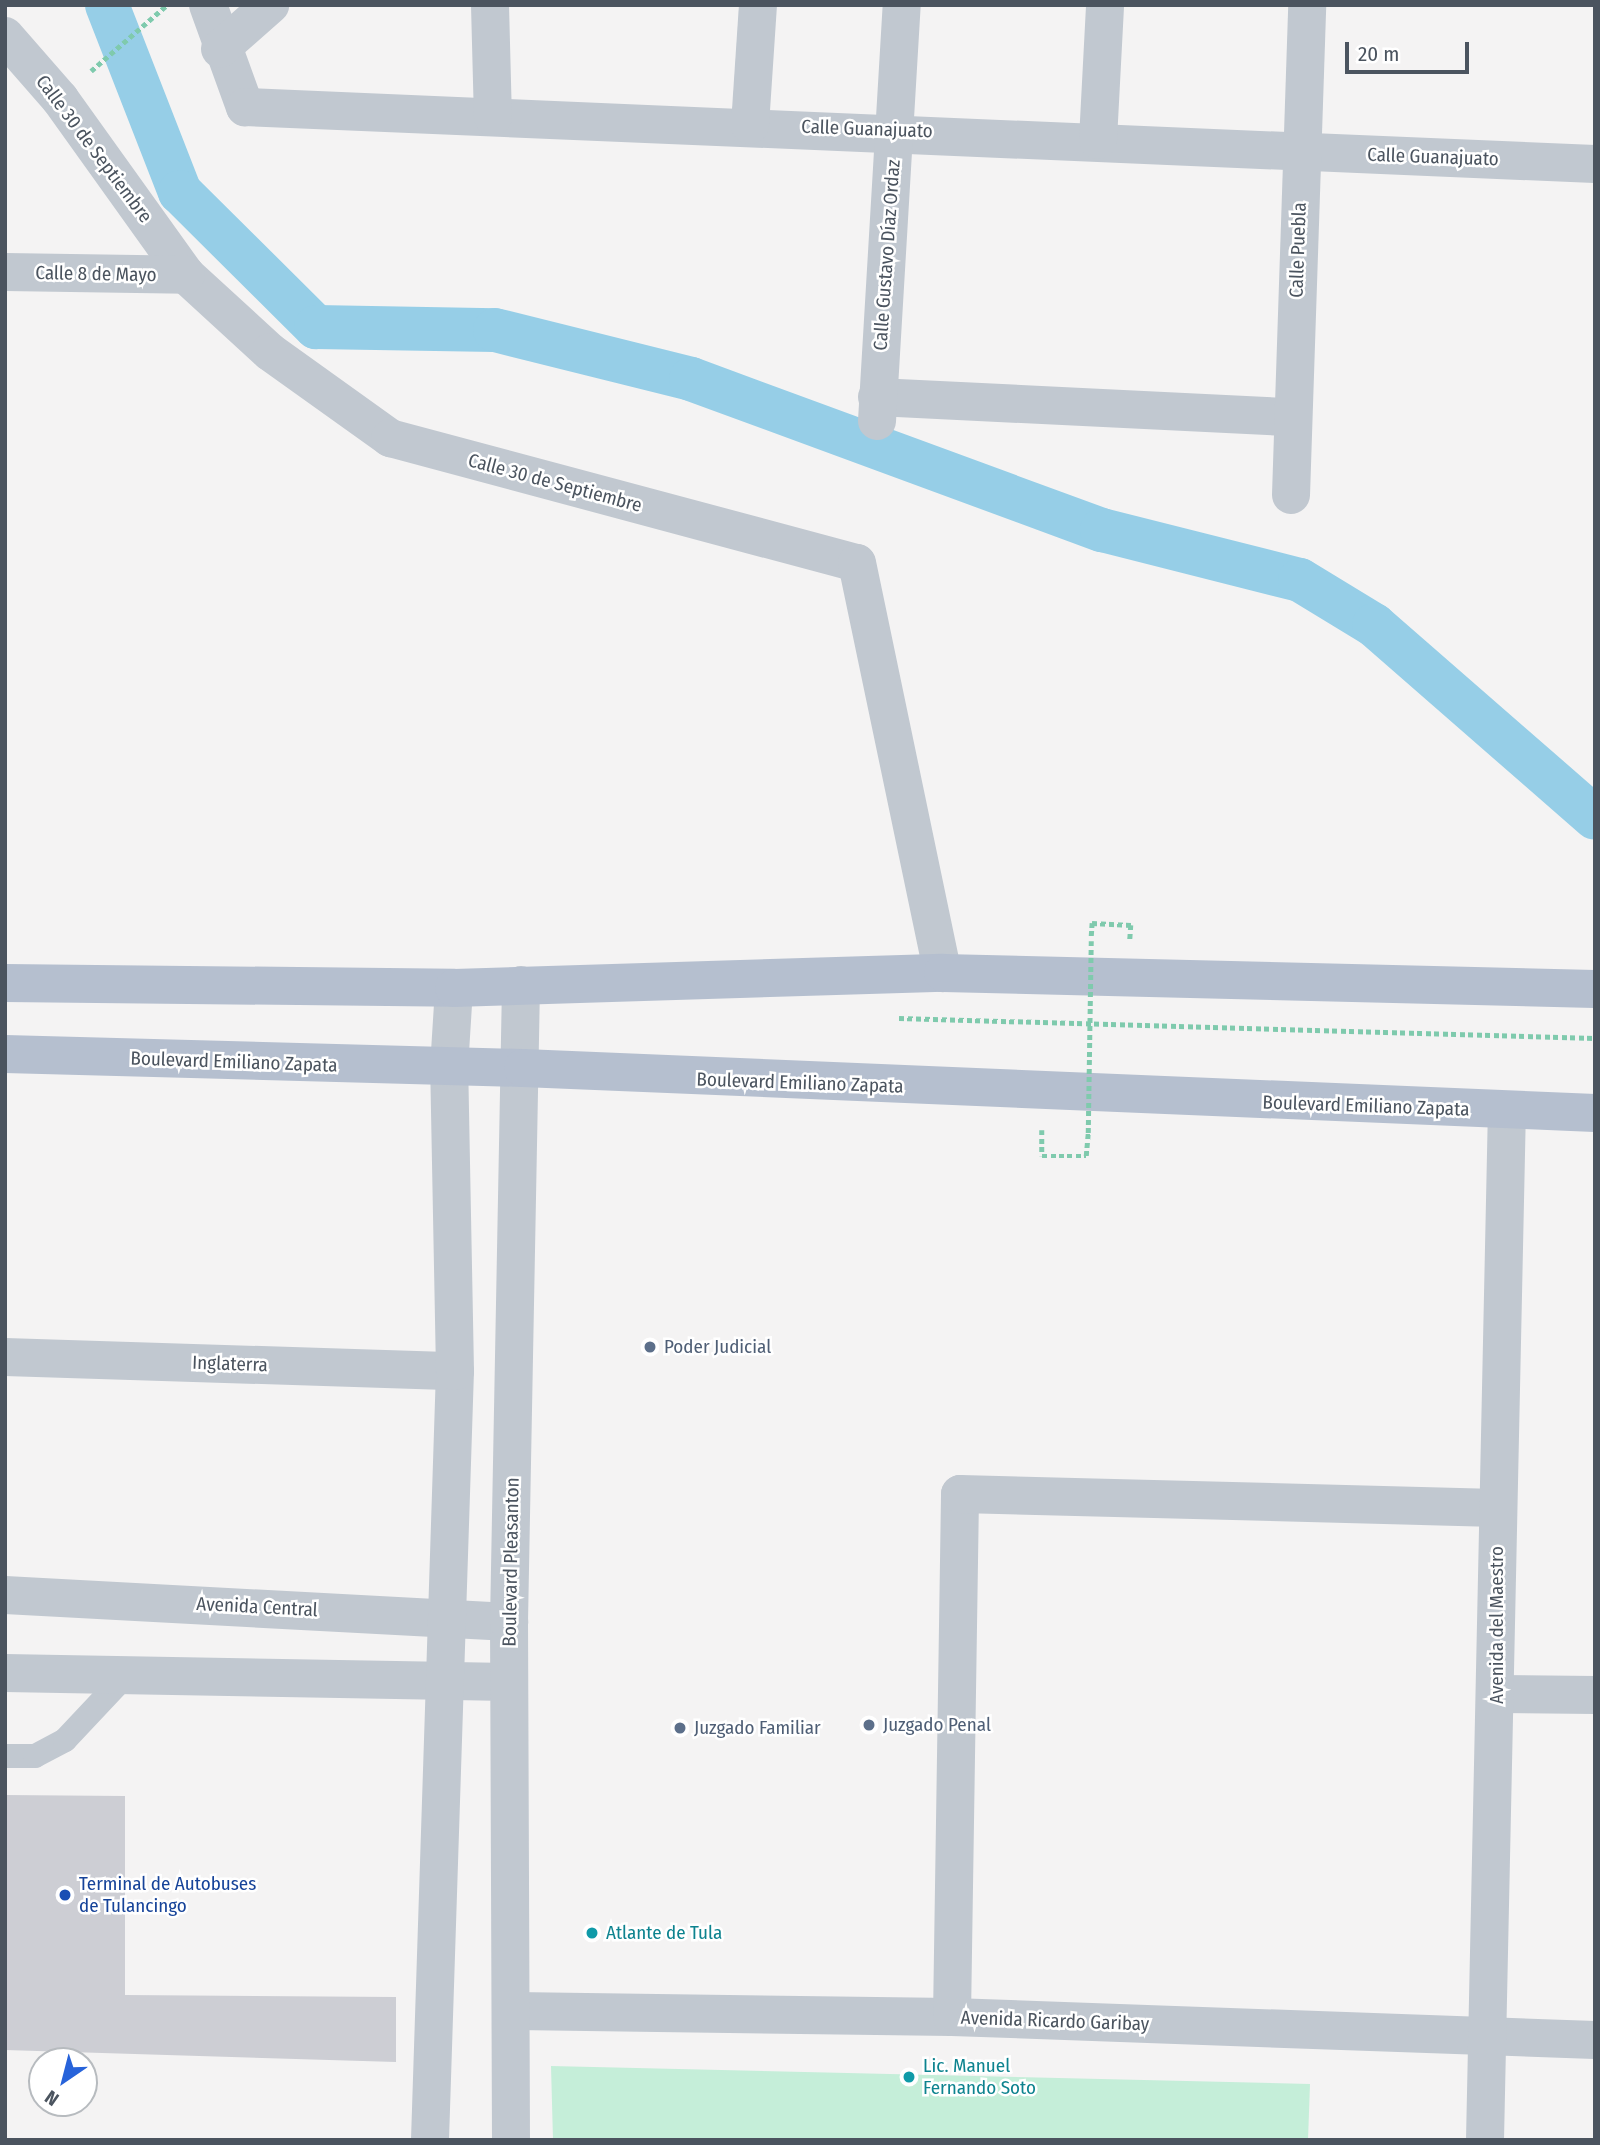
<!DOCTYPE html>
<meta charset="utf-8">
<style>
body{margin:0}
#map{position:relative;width:1600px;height:2145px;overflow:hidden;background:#f4f3f3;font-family:"Fira Sans Condensed",sans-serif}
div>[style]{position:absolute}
.green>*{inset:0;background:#c5eed9}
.canal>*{height:44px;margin:-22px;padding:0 22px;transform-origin:22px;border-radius:22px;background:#96cee7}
.building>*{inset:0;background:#cdced4}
.path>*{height:4.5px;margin-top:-2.25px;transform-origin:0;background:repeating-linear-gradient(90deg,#7fcaad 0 5px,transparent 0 8.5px)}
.lane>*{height:24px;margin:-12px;padding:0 12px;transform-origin:12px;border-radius:12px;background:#c1c8d0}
.street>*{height:38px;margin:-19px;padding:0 19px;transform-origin:19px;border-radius:19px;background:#c1c8d0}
.primary>*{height:38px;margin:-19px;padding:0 19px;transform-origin:19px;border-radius:19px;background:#b5bfcf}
.path-bridge>*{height:4.5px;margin-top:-2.25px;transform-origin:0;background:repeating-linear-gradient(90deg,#7fcaad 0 5px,transparent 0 8.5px)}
.dots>*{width:19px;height:19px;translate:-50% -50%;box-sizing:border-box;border:4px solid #fff;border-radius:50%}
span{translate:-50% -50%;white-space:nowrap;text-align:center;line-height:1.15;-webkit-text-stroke:5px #fff;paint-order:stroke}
.street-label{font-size:19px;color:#4b545f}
.service-label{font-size:19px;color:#4e5e75}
.left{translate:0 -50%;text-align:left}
.transit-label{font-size:19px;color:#164399}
.culture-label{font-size:19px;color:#0d838f}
.frame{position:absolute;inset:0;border:7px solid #4b545f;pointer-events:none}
.north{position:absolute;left:28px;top:2047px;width:70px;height:70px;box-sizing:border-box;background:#fff;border:2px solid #b7bbbf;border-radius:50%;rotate:215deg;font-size:19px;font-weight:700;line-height:28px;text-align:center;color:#4b545f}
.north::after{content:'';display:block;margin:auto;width:24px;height:32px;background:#2763da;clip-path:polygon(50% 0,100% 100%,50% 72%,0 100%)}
.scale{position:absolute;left:1345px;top:42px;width:124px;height:32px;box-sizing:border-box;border:4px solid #4b545f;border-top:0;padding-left:9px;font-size:21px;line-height:24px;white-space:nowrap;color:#4b545f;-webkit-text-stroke:5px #fff;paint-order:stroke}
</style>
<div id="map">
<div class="green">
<div style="clip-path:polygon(551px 2066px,1310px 2084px,1308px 2140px,553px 2140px)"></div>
</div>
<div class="canal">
<div style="left:107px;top:5px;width:201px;rotate:68.7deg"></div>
<div style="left:180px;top:192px;width:192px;rotate:44.8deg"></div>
<div style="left:316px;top:327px;width:179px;rotate:1deg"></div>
<div style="left:495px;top:330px;width:202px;rotate:14deg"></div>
<div style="left:691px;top:379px;width:438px;rotate:20.2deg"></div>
<div style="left:1102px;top:530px;width:204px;rotate:14.2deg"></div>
<div style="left:1300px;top:580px;width:87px;rotate:31.3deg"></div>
<div style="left:1374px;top:625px;width:293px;rotate:41.1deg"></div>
</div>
<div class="building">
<div style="clip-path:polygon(5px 1795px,125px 1796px,125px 1995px,396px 1997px,396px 2062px,5px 2050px)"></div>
</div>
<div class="path">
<div style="left:91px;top:71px;width:101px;rotate:-41deg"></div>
<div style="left:1091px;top:936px;width:13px;rotate:-86deg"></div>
<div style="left:1092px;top:923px;width:39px;rotate:3deg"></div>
<div style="left:1131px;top:925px;width:14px;rotate:94deg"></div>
<div style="left:899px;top:1018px;width:696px;rotate:1.65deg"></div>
<div style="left:1042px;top:1130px;width:26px;rotate:90deg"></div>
<div style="left:1042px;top:1156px;width:44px"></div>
<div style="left:1086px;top:1156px;width:23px;rotate:-85deg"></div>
</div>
<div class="lane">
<div style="left:5px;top:1756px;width:30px"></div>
<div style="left:35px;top:1756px;width:34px;rotate:-28deg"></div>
<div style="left:65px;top:1740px;width:91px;rotate:-46.8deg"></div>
</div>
<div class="street">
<div style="left:208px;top:5px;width:109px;rotate:70.1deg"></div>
<div style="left:245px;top:107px;width:1351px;rotate:2.42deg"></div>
<div style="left:490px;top:5px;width:112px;rotate:88.5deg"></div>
<div style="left:5px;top:36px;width:84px;rotate:48.9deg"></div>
<div style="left:60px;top:99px;width:216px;rotate:54.4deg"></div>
<div style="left:186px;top:275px;width:114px;rotate:42.5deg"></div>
<div style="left:270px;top:352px;width:148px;rotate:35.6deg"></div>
<div style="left:390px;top:438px;width:483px;rotate:15deg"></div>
<div style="left:857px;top:563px;width:419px;rotate:78.2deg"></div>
<div style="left:220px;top:49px;width:67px;rotate:-41.3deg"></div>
<div style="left:750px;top:125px;width:120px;rotate:-86.2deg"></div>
<div style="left:1098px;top:140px;width:135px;rotate:-87deg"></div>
<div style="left:5px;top:272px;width:181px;rotate:0.9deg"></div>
<div style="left:877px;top:397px;width:415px;rotate:2.8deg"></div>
<div style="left:877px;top:421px;width:417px;rotate:-86.6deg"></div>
<div style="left:1291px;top:495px;width:490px;rotate:-88.1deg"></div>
<div style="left:5px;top:1357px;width:450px;rotate:1.8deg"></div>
<div style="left:5px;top:1595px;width:505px;rotate:3.07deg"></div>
<div style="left:5px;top:1673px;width:504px;rotate:1.02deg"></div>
<div style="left:1497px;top:1694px;width:98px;rotate:0.6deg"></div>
<div style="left:515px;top:2011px;width:437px;rotate:0.8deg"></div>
<div style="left:952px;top:2017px;width:643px;rotate:2.05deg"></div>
<div style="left:952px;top:2017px;width:523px;rotate:-89.12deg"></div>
<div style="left:960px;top:1494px;width:537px;rotate:1.49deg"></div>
<div style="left:430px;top:2140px;width:769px;rotate:-88.14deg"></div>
<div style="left:455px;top:1371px;width:303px;rotate:-91.1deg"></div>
<div style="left:449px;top:1068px;width:80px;rotate:-86.4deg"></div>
<div style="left:511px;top:2140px;width:518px;rotate:-90.22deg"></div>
<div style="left:509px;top:1622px;width:637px;rotate:-88.92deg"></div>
<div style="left:1485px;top:2140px;width:1029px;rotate:-88.78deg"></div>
</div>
<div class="primary">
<div style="left:5px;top:983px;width:449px;rotate:0.6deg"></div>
<div style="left:454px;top:988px;width:489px;rotate:-1.8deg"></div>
<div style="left:943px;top:973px;width:652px;rotate:1.41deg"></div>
<div style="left:5px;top:1054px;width:518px;rotate:1.55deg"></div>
<div style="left:523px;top:1068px;width:1073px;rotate:2.4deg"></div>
</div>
<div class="path-bridge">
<div style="left:1088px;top:1133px;width:192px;rotate:-89.1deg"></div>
</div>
<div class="dots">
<div style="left:650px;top:1347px;background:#5c6f8a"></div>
<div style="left:869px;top:1725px;background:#5c6f8a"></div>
<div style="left:680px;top:1728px;background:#5c6f8a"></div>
<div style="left:65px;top:1895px;background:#1a4fb4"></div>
<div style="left:592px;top:1933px;background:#0f9aa8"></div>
<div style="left:909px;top:2077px;background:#0f9aa8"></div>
</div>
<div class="street-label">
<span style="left:867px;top:129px;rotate:2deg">Calle Guanajuato</span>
<span style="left:94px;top:149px;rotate:53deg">Calle 30 de Septiembre</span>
<span style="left:1433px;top:157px;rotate:2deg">Calle Guanajuato</span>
<span style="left:1298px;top:250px;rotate:-88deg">Calle Puebla</span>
<span style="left:887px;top:255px;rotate:-86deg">Calle Gustavo Díaz Ordaz</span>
<span style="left:96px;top:274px;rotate:1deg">Calle 8 de Mayo</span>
<span style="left:555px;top:483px;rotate:15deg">Calle 30 de Septiembre</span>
<span style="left:234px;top:1062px;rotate:2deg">Boulevard Emiliano Zapata</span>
<span style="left:800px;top:1083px;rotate:2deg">Boulevard Emiliano Zapata</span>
<span style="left:1366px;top:1106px;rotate:2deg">Boulevard Emiliano Zapata</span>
<span style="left:230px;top:1364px;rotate:2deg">Inglaterra</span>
<span style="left:511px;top:1562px;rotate:-89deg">Boulevard Pleasanton</span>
<span style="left:257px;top:1607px;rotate:3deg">Avenida Central</span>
<span style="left:1497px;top:1625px;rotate:-90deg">Avenida del Maestro</span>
<span style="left:1055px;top:2021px;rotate:2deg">Avenida Ricardo Garibay</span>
</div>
<div class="service-label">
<span class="left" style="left:664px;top:1347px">Poder Judicial</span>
<span class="left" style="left:883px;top:1725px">Juzgado Penal</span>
<span class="left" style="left:694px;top:1728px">Juzgado Familiar</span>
</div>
<div class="transit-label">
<span class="left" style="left:79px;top:1895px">Terminal de Autobuses<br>de Tulancingo</span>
</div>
<div class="culture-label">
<span class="left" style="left:606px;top:1933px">Atlante de Tula</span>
<span class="left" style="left:923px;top:2077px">Lic. Manuel<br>Fernando Soto</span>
</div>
<div class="frame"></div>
<div class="north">N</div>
<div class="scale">20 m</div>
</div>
